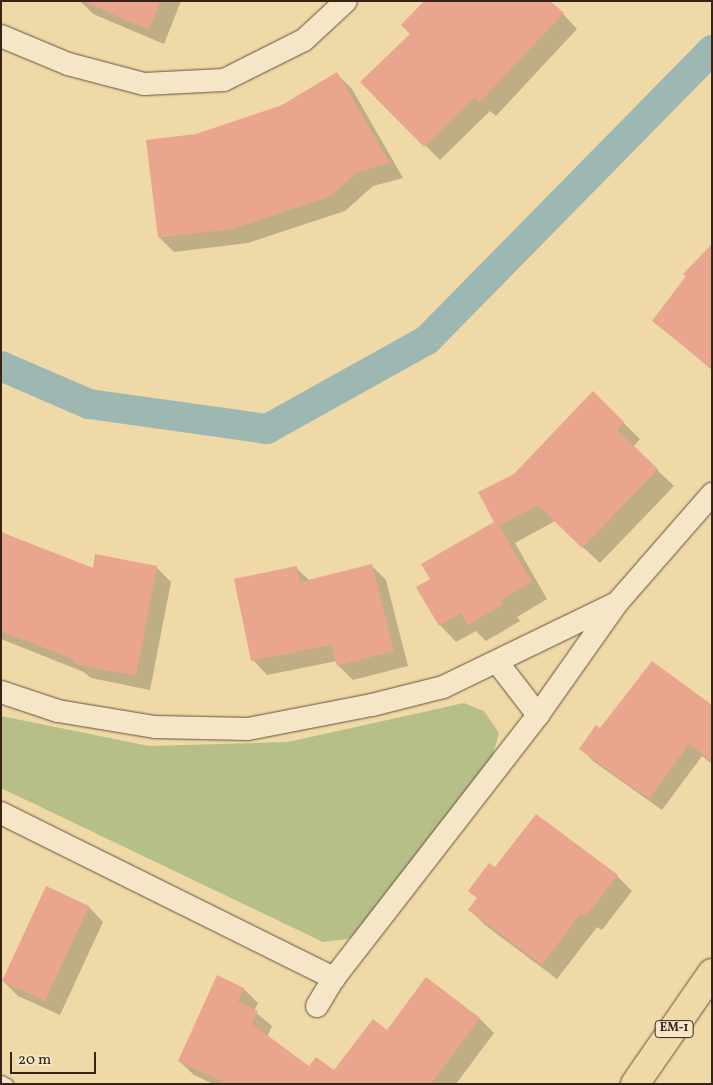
<!DOCTYPE html>
<style>
body{margin:0}
#map{position:relative;width:713px;height:1085px;overflow:hidden;background:#eed9a7;font-family:Vollkorn,serif}
div>[style]{position:absolute}
.green>*{inset:0;background:#b7bf88}
.shadow>*{inset:0;background:#0003}
.canal>*{height:30px;margin:-15px;padding:0 15px;transform-origin:15px;border-radius:15px;background:#9db8b2}
.building>*{inset:0;background:#e9a58e}
.roads{filter:drop-shadow(0 0 1px #66503b) drop-shadow(0 0 1px #66503b)}
.lane>*{height:11px;margin:-5.5px;padding:0 5.5px;transform-origin:5.5px;border-radius:5.5px;background:#f4e6c6}
.street>*{height:22px;margin:-11px;padding:0 11px;transform-origin:11px;border-radius:11px;background:#f4e6c6}
.primary>*{height:28px;margin:-14px;padding:0 14px;transform-origin:14px;border-radius:14px;background:#eed9a7}
span{translate:-50% -50%;white-space:nowrap;text-align:center;line-height:1.15;-webkit-text-stroke:4.5px #f4e6c6;paint-order:stroke}
.shield-label span{padding:1px 4px;background:#f4e6c6;border:1px solid;border-radius:4px;-webkit-text-stroke-width:0}
.shield-label{font-size:12px;color:#382317;font-weight:700}
.frame{position:absolute;inset:0;border:2px solid #382317;pointer-events:none}
.scale{position:absolute;left:10px;top:1052px;width:86px;height:22px;box-sizing:border-box;border:2px solid #382317;border-top:0;padding-left:6px;font-size:15px;line-height:18px;white-space:nowrap;color:#382317;-webkit-text-stroke:4px #f4e6c6;paint-order:stroke}
</style>
<div id="map">
<div class="green">
<div style="clip-path:polygon(464px 703px,484px 711px,499px 733px,492px 758px,368px 927px,347px 939px,323px 942px,1px 788px,1px 716px,149px 746px,288px 742px)"></div>
</div>
<div class="shadow">
<div style="clip-path:polygon(80px 1px,181px 1px,164px 44px,93px 14px)"></div>
<div style="clip-path:polygon(563px 14px,577px 29px,496px 116px,490px 111px,440px 160px,362px 82px)"></div>
<div style="clip-path:polygon(337px 74px,352px 89px,403px 178px,373px 186px,345px 211px,248px 243px,174px 252px,159px 237px,197px 135px,283px 107px)"></div>
<div style="clip-path:polygon(712px 245px,712px 370px,654px 321px)"></div>
<div style="clip-path:polygon(593px 393px,640px 439px,633px 447px,674px 486px,600px 563px,555px 521px,515px 543px,547px 599px,517px 617px,520px 621px,486px 641px,476px 631px,456px 642px,440px 625px,432px 579px,495px 522px,514px 475px)"></div>
<div style="clip-path:polygon(1px 533px,93px 570px,156px 567px,171px 582px,150px 690px,91px 678px,84px 672px,1px 639px)"></div>
<div style="clip-path:polygon(371px 565px,386px 580px,408px 666px,353px 680px,338px 665px,337px 661px,267px 675px,253px 660px,296px 568px,310px 581px)"></div>
<div style="clip-path:polygon(712px 707px,712px 764px,702px 756px,662px 810px,593px 761px,581px 748px)"></div>
<div style="clip-path:polygon(496px 869px,617px 876px,632px 891px,602px 930px,597px 927px,557px 979px,485px 925px,470px 910px,478px 899px,470px 891px)"></div>
<div style="clip-path:polygon(46px 888px,89px 907px,103px 922px,60px 1015px,18px 996px,3px 981px)"></div>
<div style="clip-path:polygon(218px 977px,244px 989px,258px 1003px,254px 1011px,272px 1026px,267px 1037px,309px 1068px,334px 1072px,387px 1031px,426px 979px,480px 1019px,494px 1033px,456px 1084px,213px 1084px,194px 1075px,179px 1061px)"></div>
</div>
<div class="canal">
<div style="left:1px;top:366px;width:96px;rotate:23.4deg"></div>
<div style="left:89px;top:404px;width:180px;rotate:8deg"></div>
<div style="left:267px;top:429px;width:183px;rotate:-29.1deg"></div>
<div style="left:427px;top:340px;width:407px;rotate:-45.5deg"></div>
</div>
<div class="building">
<div style="clip-path:polygon(82px 1px,161px 1px,149px 30px)"></div>
<div style="clip-path:polygon(424px 1px,550px 1px,564px 13px,480px 102px,475px 97px,424px 147px,360px 82px,410px 34px,401px 25px)"></div>
<div style="clip-path:polygon(337px 72px,390px 163px,358px 172px,331px 196px,233px 229px,158px 238px,146px 140px,196px 134px,282px 105px)"></div>
<div style="clip-path:polygon(712px 244px,712px 369px,652px 321px,686px 276px,683px 274px)"></div>
<div style="clip-path:polygon(593px 391px,624px 422px,617px 430px,658px 469px,582px 548px,538px 505px,499px 526px,532px 582px,501px 600px,504px 604px,468px 625px,461px 613px,439px 626px,416px 587px,430px 579px,421px 564px,494px 522px,478px 492px,514px 474px)"></div>
<div style="clip-path:polygon(1px 532px,93px 568px,95px 554px,157px 566px,136px 676px,74px 664px,75px 660px,1px 631px)"></div>
<div style="clip-path:polygon(372px 564px,394px 651px,337px 666px,331px 645px,251px 661px,234px 579px,297px 566px,300px 582px)"></div>
<div style="clip-path:polygon(652px 661px,712px 705px,712px 762px,689px 744px,649px 799px,579px 749px,596px 725px,600px 728px)"></div>
<div style="clip-path:polygon(536px 814px,618px 875px,586px 916px,581px 913px,542px 965px,468px 910px,477px 898px,468px 891px,489px 863px,495px 867px)"></div>
<div style="clip-path:polygon(46px 886px,89px 906px,45px 1001px,2px 981px)"></div>
<div style="clip-path:polygon(217px 975px,244px 988px,238px 1002px,258px 1011px,252px 1024px,309px 1066px,316px 1057px,334px 1070px,373px 1019px,387px 1030px,426px 977px,480px 1018px,431px 1084px,227px 1084px,178px 1061px)"></div>
</div>
<div class="roads">
<div class="lane">
<div style="left:1px;top:1081px;width:7px;rotate:27deg"></div>
</div>
<div class="street">
<div style="left:1px;top:36px;width:73px;rotate:22.7deg"></div>
<div style="left:68px;top:64px;width:79px;rotate:14.7deg"></div>
<div style="left:144px;top:84px;width:80px;rotate:-2.9deg"></div>
<div style="left:224px;top:80px;width:89px;rotate:-26.6deg"></div>
<div style="left:304px;top:40px;width:57px;rotate:-42.9deg"></div>
<div style="left:497px;top:662px;width:67px;rotate:52.3deg"></div>
<div style="left:1px;top:692px;width:60px;rotate:18.4deg"></div>
<div style="left:58px;top:711px;width:98px;rotate:9.4deg"></div>
<div style="left:155px;top:727px;width:93px;rotate:1.2deg"></div>
<div style="left:248px;top:729px;width:126px;rotate:-11deg"></div>
<div style="left:372px;top:705px;width:73px;rotate:-14.2deg"></div>
<div style="left:443px;top:687px;width:193px;rotate:-25.8deg"></div>
<div style="left:617px;top:603px;width:145px;rotate:-48.9deg"></div>
<div style="left:1px;top:813px;width:372px;rotate:26.4deg"></div>
<div style="left:317px;top:1006px;width:33px;rotate:-59deg"></div>
<div style="left:334px;top:978px;width:333px;rotate:-52.2deg"></div>
<div style="left:538px;top:715px;width:133px;rotate:-54.8deg"></div>
</div>
<div class="primary">
<div style="left:635px;top:1084px;width:135px;rotate:-55.3deg"></div>
</div>
</div>
<div class="shield-label">
<span style="left:674px;top:1029px">EM-1</span>
</div>
<div class="frame"></div>
<div class="scale">20 m</div>
</div>
